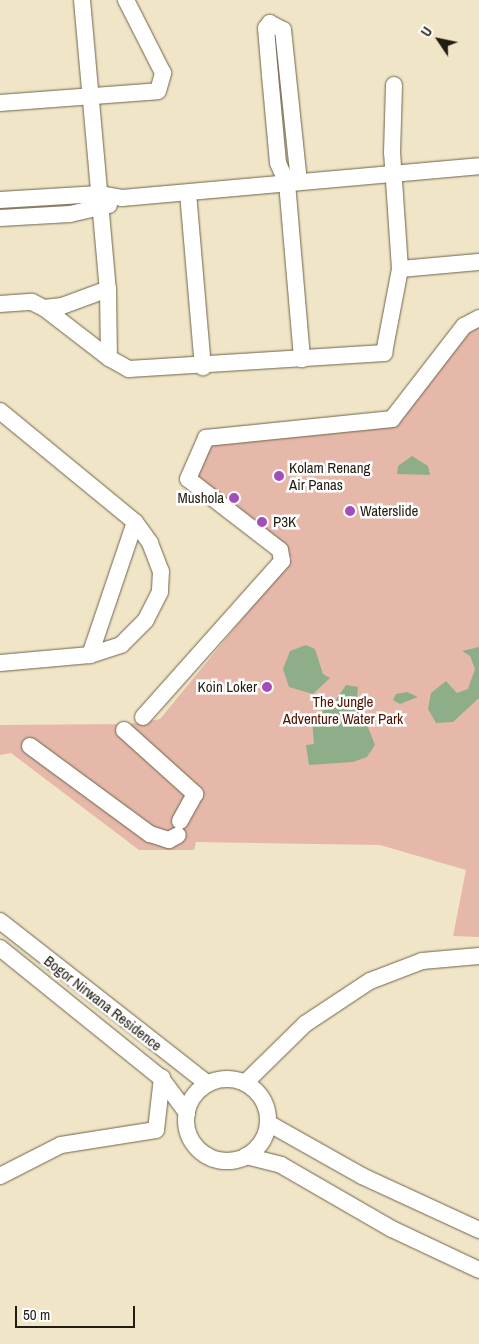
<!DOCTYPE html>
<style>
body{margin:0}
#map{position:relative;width:479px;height:1344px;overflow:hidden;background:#f1e5c7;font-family:"Archivo Narrow",sans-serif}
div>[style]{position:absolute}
.green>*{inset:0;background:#e6b8aa}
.water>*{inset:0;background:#8eae89}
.roads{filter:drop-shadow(0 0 1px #6e644a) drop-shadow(0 0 1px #6e644a)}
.minor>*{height:16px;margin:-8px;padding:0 8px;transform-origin:8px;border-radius:8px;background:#fff}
.minor>.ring{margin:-8px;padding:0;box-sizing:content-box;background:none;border:16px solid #fff;border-radius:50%}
.dots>*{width:14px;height:14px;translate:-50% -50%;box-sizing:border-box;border:2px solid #fff;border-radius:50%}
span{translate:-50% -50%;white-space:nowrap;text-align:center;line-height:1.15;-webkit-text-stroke:5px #fff;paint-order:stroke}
.poi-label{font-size:15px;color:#211d12}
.left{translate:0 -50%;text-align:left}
.right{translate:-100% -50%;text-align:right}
.park-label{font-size:15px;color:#4e1200}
.street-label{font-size:15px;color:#211d12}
.north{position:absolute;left:414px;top:15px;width:50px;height:50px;-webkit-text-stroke:4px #fff;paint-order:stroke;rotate:304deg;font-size:14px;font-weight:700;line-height:20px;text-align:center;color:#211d12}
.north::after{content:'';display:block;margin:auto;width:18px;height:22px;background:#211d12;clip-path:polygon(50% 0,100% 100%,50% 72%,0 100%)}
.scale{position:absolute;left:15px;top:1306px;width:120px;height:22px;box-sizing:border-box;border:2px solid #211d12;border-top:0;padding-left:6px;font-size:15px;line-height:18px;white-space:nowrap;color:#211d12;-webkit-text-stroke:4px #fff;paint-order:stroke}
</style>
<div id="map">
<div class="green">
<div style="clip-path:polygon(471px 323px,479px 323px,479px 937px,453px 936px,466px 870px,380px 845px,196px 842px,194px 850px,139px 850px,11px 753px,0 755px,0 725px,129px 724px,160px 719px,292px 558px,190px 474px,216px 442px,398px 422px)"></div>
</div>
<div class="water">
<div style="clip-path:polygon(412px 456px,428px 466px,430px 475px,397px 474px,398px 466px)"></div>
<div style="clip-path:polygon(306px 645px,315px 649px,323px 674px,330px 678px,313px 694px,289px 687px,283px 669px,290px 651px)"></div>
<div style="clip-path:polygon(479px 647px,479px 698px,453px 722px,436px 723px,428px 709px,431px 693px,446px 681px,457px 693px,468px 689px,475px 669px,470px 656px,462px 651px)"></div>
<div style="clip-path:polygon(346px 685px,358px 687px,357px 699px,375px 745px,367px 757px,353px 762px,309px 765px,306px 745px,314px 744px,312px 719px,335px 701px)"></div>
<div style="clip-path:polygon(407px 692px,418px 697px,400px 704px,393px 700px,396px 694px)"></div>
</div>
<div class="roads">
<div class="minor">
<div style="left:82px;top:0;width:290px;rotate:84.9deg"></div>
<div style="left:108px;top:289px;width:69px;rotate:89.2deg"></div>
<div style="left:109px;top:358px;width:23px;rotate:29deg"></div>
<div style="left:129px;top:369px;width:256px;rotate:-3.6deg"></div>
<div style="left:384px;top:353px;width:86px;rotate:-79.2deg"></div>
<div style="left:400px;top:269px;width:116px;rotate:-93.9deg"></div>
<div style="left:392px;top:153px;width:68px;rotate:-88.3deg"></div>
<div style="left:0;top:103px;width:158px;rotate:-4.3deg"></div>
<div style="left:158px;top:91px;width:19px;rotate:-74deg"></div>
<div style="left:163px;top:73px;width:82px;rotate:-116.9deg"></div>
<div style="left:299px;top:182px;width:153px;rotate:-96deg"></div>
<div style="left:283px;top:30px;width:15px;rotate:-152deg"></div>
<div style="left:270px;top:23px;width:6px;rotate:129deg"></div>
<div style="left:266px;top:28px;width:47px;rotate:85.1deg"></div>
<div style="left:270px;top:75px;width:88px;rotate:84.8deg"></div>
<div style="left:278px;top:163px;width:22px;rotate:66deg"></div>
<div style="left:287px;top:183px;width:177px;rotate:85.1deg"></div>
<div style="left:188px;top:193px;width:175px;rotate:85.1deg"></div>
<div style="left:0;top:200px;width:99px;rotate:-3.5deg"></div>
<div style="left:99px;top:194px;width:23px;rotate:10deg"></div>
<div style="left:122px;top:198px;width:358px;rotate:-5.1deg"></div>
<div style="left:0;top:218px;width:70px;rotate:-3.3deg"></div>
<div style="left:70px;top:214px;width:40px;rotate:-13deg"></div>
<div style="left:400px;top:269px;width:79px;rotate:-5.1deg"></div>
<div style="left:108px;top:289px;width:49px;rotate:159.7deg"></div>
<div style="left:62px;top:306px;width:18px;rotate:174deg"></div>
<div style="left:44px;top:308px;width:82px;rotate:37.6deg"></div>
<div style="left:0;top:304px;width:32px;rotate:-4deg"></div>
<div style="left:32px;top:302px;width:13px;rotate:27deg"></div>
<div style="left:0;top:411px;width:175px;rotate:39.4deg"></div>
<div style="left:135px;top:522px;width:26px;rotate:54deg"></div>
<div style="left:150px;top:543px;width:30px;rotate:69deg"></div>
<div style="left:161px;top:571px;width:21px;rotate:93deg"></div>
<div style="left:160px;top:592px;width:31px;rotate:117deg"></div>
<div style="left:146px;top:620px;width:35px;rotate:135deg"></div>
<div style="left:121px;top:645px;width:33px;rotate:162deg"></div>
<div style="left:90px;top:655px;width:90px;rotate:174.9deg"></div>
<div style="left:90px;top:655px;width:140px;rotate:-71.3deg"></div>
<div style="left:143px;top:717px;width:209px;rotate:-48.3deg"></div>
<div style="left:282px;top:561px;width:11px;rotate:-100deg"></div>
<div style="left:280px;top:550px;width:116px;rotate:-142.3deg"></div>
<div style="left:188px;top:479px;width:45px;rotate:-66.3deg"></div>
<div style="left:206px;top:438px;width:187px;rotate:-5.8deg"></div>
<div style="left:392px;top:419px;width:118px;rotate:-52.3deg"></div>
<div style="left:464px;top:326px;width:17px;rotate:-28deg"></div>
<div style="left:124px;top:730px;width:96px;rotate:42deg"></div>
<div style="left:195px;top:794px;width:31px;rotate:119deg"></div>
<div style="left:30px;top:746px;width:149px;rotate:36.3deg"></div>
<div style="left:150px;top:834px;width:20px;rotate:18deg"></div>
<div style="left:169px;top:840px;width:10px;rotate:-29deg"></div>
<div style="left:0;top:921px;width:264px;rotate:38.1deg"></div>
<div style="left:0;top:948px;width:207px;rotate:38.9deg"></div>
<div style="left:161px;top:1078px;width:44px;rotate:53.4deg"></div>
<div class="ring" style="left:186px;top:1079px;width:66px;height:66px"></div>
<div style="left:245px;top:1083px;width:84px;rotate:-44.5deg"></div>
<div style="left:305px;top:1024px;width:78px;rotate:-33.5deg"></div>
<div style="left:370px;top:981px;width:56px;rotate:-21deg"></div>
<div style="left:422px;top:961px;width:57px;rotate:-5deg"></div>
<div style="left:268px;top:1123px;width:108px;rotate:29.4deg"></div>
<div style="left:362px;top:1176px;width:129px;rotate:24.8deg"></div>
<div style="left:246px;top:1156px;width:36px;rotate:14deg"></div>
<div style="left:281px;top:1165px;width:128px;rotate:30deg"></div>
<div style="left:392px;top:1229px;width:96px;rotate:25.2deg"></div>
<div style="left:0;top:1176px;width:68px;rotate:-26.9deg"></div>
<div style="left:61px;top:1145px;width:96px;rotate:-9deg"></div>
<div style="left:156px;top:1130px;width:53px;rotate:-83.5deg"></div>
</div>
</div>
<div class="dots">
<div style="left:279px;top:476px;background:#a44dba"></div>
<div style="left:234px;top:498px;background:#a44dba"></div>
<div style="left:350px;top:511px;background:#a44dba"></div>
<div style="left:262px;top:522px;background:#a44dba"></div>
<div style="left:267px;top:687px;background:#a44dba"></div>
</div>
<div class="poi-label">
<span class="left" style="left:289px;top:476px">Kolam Renang<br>Air Panas</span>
<span class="right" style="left:224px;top:498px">Mushola</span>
<span class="left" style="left:360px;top:511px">Waterslide</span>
<span class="left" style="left:273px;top:522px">P3K</span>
<span class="right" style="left:257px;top:687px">Koin Loker</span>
</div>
<div class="park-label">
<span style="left:343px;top:710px">The Jungle<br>Adventure Water Park</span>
</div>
<div class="street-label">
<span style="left:103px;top:1003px;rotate:38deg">Bogor Nirwana Residence</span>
</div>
<div class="north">U</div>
<div class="scale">50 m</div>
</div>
